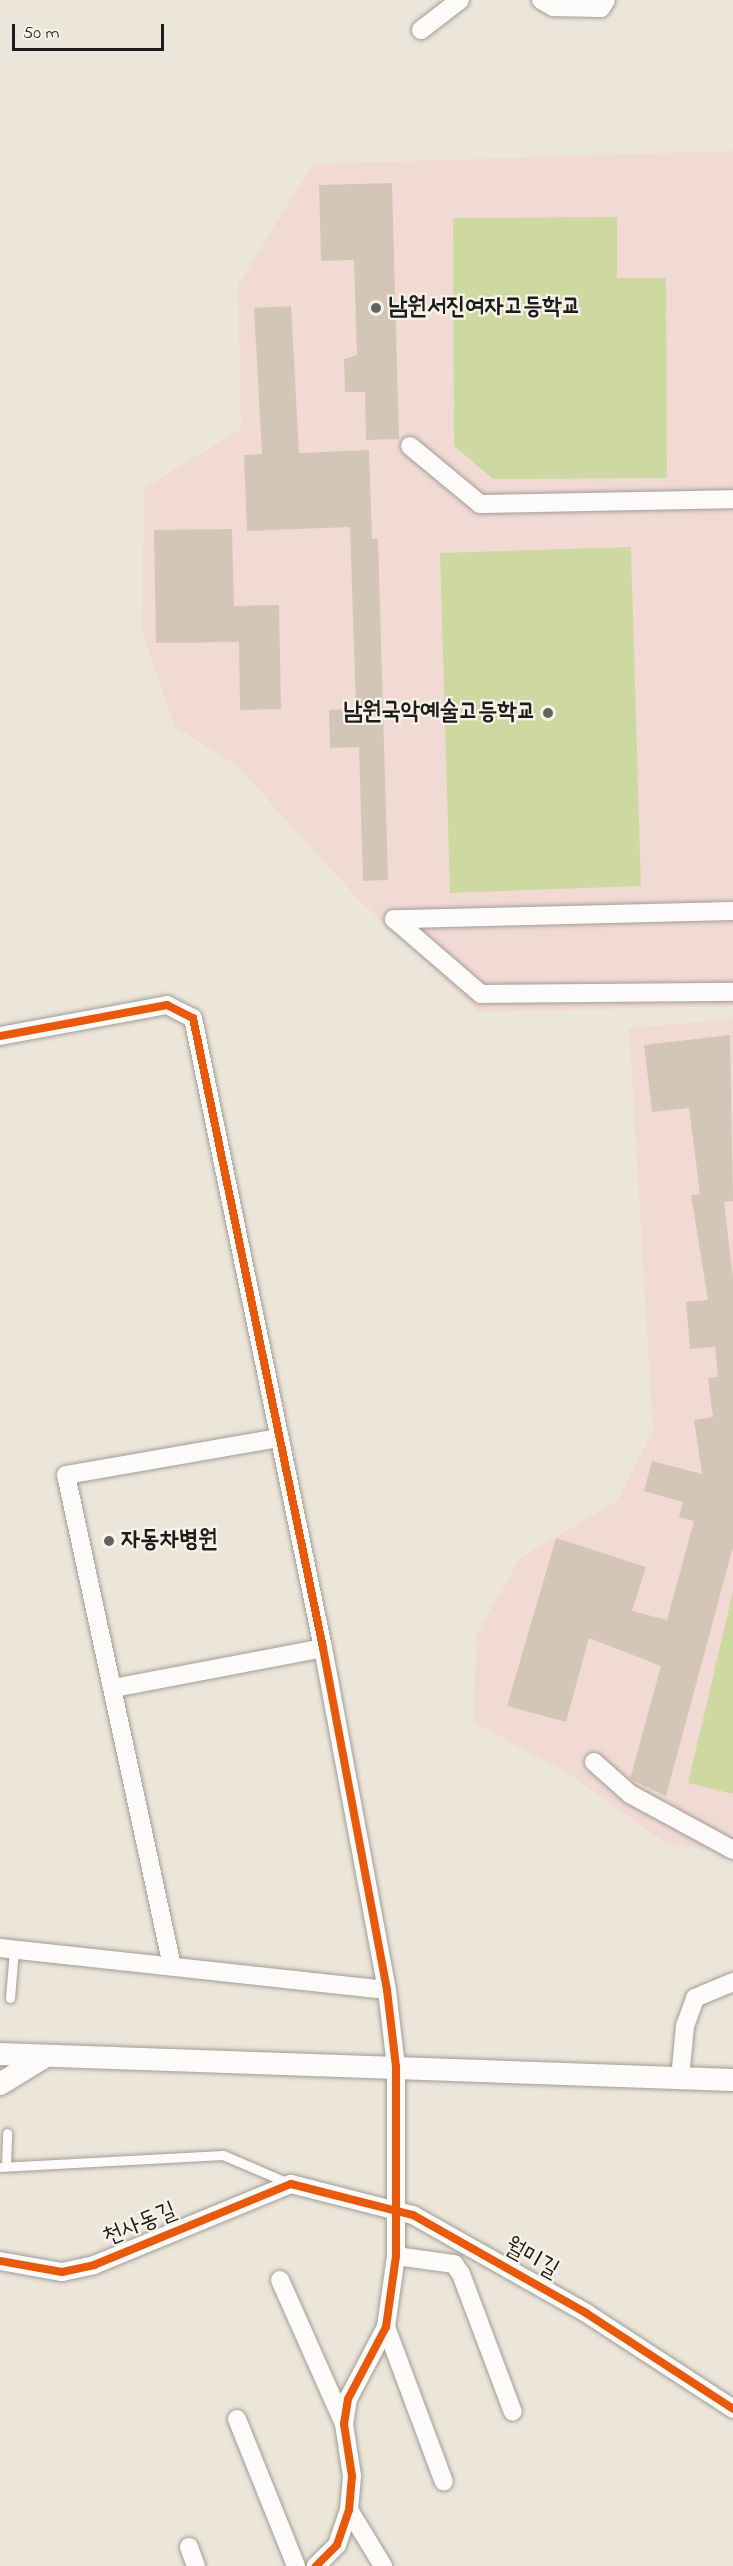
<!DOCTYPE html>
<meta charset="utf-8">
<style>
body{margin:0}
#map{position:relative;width:733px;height:2566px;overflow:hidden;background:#ece6da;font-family:"Indie Flower","Poor Story",sans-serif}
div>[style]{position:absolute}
.built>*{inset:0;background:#f2dad4}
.green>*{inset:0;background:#ced9a2}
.building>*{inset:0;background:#d4c6b7}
.roads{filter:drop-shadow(0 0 2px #a19d97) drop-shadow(0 0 2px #a19d97)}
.service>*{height:9px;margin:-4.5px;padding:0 4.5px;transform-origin:4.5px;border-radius:4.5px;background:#fcfbf9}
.minor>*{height:18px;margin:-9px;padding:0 9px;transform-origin:9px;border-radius:9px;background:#fcfbf9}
.tertiary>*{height:22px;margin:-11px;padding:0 11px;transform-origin:11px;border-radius:11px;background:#fcfbf9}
.cycleway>*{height:8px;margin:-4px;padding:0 4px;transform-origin:4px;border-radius:4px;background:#e8590c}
.dots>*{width:16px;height:16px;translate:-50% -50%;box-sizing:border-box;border:3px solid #f7f3e8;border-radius:50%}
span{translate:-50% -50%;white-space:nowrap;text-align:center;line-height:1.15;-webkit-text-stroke:4.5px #f7f3e8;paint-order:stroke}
.poi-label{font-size:24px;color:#1c1c1c;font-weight:700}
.left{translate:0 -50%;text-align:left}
.right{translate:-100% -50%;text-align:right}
.street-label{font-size:24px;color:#1c1c1c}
.scale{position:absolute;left:12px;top:24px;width:152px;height:27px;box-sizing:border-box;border:3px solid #1c1c1c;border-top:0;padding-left:8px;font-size:18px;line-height:21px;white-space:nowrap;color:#1c1c1c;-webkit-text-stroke:4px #f7f3e8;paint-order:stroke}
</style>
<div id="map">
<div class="built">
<div style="clip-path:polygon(733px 151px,733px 1006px,479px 1012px,357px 898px,236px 765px,175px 727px,142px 631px,144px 488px,241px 429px,238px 285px,313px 164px)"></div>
<div style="clip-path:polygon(733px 1019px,733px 1854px,665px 1843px,565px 1771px,474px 1723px,476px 1636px,520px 1558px,617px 1501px,653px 1432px,629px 1028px)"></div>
</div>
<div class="green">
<div style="clip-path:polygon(617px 217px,617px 278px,666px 278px,667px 478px,493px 479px,454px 446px,453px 218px)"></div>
<div style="clip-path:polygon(631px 547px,641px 886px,450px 893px,440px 553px)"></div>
<div style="clip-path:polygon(733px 1591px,733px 1794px,688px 1783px)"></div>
</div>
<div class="building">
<div style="clip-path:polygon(392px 183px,399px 439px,366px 440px,365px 392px,345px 392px,344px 359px,357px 355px,354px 260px,321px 261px,319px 185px)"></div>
<div style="clip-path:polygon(291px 306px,299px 453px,369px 450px,372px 539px,378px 539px,388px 880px,363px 881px,359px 747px,330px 748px,329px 710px,356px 709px,350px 527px,247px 531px,244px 455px,262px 454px,254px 308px)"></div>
<div style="clip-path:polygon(232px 529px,234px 606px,279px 605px,281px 709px,240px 710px,239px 642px,156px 643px,154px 530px)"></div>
<div style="clip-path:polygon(730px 1035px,733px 1201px,724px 1202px,733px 1278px,733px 1547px,666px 1796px,630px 1779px,661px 1666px,589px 1638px,566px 1722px,507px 1706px,556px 1538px,646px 1567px,632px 1611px,667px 1620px,694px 1521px,679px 1517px,683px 1502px,644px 1491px,652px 1461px,702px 1474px,694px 1420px,713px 1417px,708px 1378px,718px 1377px,715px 1347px,690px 1349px,686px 1302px,708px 1300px,691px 1195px,700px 1194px,689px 1108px,652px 1112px,644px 1045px)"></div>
</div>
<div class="roads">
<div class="service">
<div style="left:10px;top:1998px;width:49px;rotate:-85.3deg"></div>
<div style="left:6px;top:2166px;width:33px;rotate:-88deg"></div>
<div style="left:0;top:2167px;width:223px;rotate:-3.1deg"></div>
<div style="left:223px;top:2155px;width:74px;rotate:23.1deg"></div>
</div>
<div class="minor">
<div style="left:541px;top:0;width:14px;rotate:30deg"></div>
<div style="left:553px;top:7px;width:48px;rotate:1.2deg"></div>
<div style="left:601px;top:8px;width:9px;rotate:-58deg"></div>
<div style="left:421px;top:30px;width:49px;rotate:-37.6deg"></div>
<div style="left:410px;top:446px;width:91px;rotate:39.6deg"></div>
<div style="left:480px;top:504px;width:253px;rotate:-1.1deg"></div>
<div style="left:733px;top:911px;width:339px;rotate:178.6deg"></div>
<div style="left:394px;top:919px;width:115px;rotate:40.8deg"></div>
<div style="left:481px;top:994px;width:252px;rotate:-0.5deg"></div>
<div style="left:0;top:1036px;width:170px;rotate:-10.5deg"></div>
<div style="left:167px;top:1005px;width:29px;rotate:27deg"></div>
<div style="left:193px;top:1018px;width:643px;rotate:78.34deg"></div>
<div style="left:323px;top:1648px;width:348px;rotate:79.4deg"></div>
<div style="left:387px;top:1990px;width:78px;rotate:83.3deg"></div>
<div style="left:396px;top:2067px;width:189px;rotate:90deg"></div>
<div style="left:396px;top:2256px;width:72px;rotate:98deg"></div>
<div style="left:386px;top:2327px;width:81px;rotate:117.8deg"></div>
<div style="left:348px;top:2399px;width:25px;rotate:99deg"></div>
<div style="left:344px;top:2424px;width:53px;rotate:81.3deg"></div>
<div style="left:352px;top:2476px;width:34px;rotate:95deg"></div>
<div style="left:349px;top:2510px;width:37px;rotate:109deg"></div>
<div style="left:337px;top:2545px;width:30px;rotate:135deg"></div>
<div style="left:114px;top:1688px;width:213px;rotate:-10.8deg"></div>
<div style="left:594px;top:1762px;width:48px;rotate:41.6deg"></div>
<div style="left:630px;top:1794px;width:117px;rotate:28.5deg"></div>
<div style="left:0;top:1948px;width:389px;rotate:6.2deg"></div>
<div style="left:172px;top:1966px;width:502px;rotate:-102.18deg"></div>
<div style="left:66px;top:1475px;width:216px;rotate:-9.9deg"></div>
<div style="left:680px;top:2078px;width:52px;rotate:-84.5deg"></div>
<div style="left:685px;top:2026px;width:30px;rotate:-70deg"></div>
<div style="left:695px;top:1998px;width:41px;rotate:-22.8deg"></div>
<div style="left:396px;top:2256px;width:59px;rotate:7.9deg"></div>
<div style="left:454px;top:2264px;width:12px;rotate:55deg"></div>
<div style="left:461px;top:2274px;width:147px;rotate:69.4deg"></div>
<div style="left:0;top:2261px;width:63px;rotate:10.1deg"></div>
<div style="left:62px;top:2272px;width:33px;rotate:-12deg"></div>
<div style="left:94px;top:2265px;width:213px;rotate:-22.4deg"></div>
<div style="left:291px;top:2184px;width:126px;rotate:14.3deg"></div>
<div style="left:413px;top:2215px;width:199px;rotate:29.5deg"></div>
<div style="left:586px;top:2313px;width:176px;rotate:33.1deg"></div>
<div style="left:280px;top:2280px;width:158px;rotate:66deg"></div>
<div style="left:386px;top:2327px;width:165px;rotate:69.5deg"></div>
<div style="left:237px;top:2419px;width:158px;rotate:68.1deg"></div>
<div style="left:349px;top:2510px;width:66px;rotate:58.7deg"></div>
<div style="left:189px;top:2547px;width:20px;rotate:70deg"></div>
</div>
<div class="tertiary">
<div style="left:0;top:2054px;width:733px;rotate:2.03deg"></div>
<div style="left:0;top:2084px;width:54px;rotate:-31.3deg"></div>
</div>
</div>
<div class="cycleway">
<div style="left:0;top:1036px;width:170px;rotate:-10.5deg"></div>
<div style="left:167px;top:1005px;width:29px;rotate:27deg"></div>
<div style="left:193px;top:1018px;width:643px;rotate:78.34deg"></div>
<div style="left:323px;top:1648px;width:348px;rotate:79.4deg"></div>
<div style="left:387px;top:1990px;width:78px;rotate:83.3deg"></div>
<div style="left:396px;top:2067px;width:189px;rotate:90deg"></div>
<div style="left:396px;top:2256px;width:72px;rotate:98deg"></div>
<div style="left:386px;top:2327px;width:81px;rotate:117.8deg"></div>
<div style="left:348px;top:2399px;width:25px;rotate:99deg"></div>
<div style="left:344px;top:2424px;width:53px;rotate:81.3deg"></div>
<div style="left:352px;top:2476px;width:34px;rotate:95deg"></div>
<div style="left:349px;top:2510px;width:37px;rotate:109deg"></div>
<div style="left:337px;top:2545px;width:30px;rotate:135deg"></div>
<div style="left:0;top:2261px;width:63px;rotate:10.1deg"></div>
<div style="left:62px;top:2272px;width:33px;rotate:-12deg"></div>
<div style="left:94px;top:2265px;width:213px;rotate:-22.4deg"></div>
<div style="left:291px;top:2184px;width:126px;rotate:14.3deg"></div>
<div style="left:413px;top:2215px;width:199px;rotate:29.5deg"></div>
<div style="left:586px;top:2313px;width:176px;rotate:33.1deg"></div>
</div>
<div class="dots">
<div style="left:376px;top:308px;background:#65635e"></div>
<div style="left:548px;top:713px;background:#65635e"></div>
<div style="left:109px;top:1541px;background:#65635e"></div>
</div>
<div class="poi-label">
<span class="left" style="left:388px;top:308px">남원서진여자고등학교</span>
<span class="right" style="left:536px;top:713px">남원국악예술고등학교</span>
<span class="left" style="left:121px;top:1541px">자동차병원</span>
</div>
<div class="street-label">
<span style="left:140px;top:2225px;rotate:-22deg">천사동길</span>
<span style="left:531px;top:2259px;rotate:29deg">월미길</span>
</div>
<div class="scale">50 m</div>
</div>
